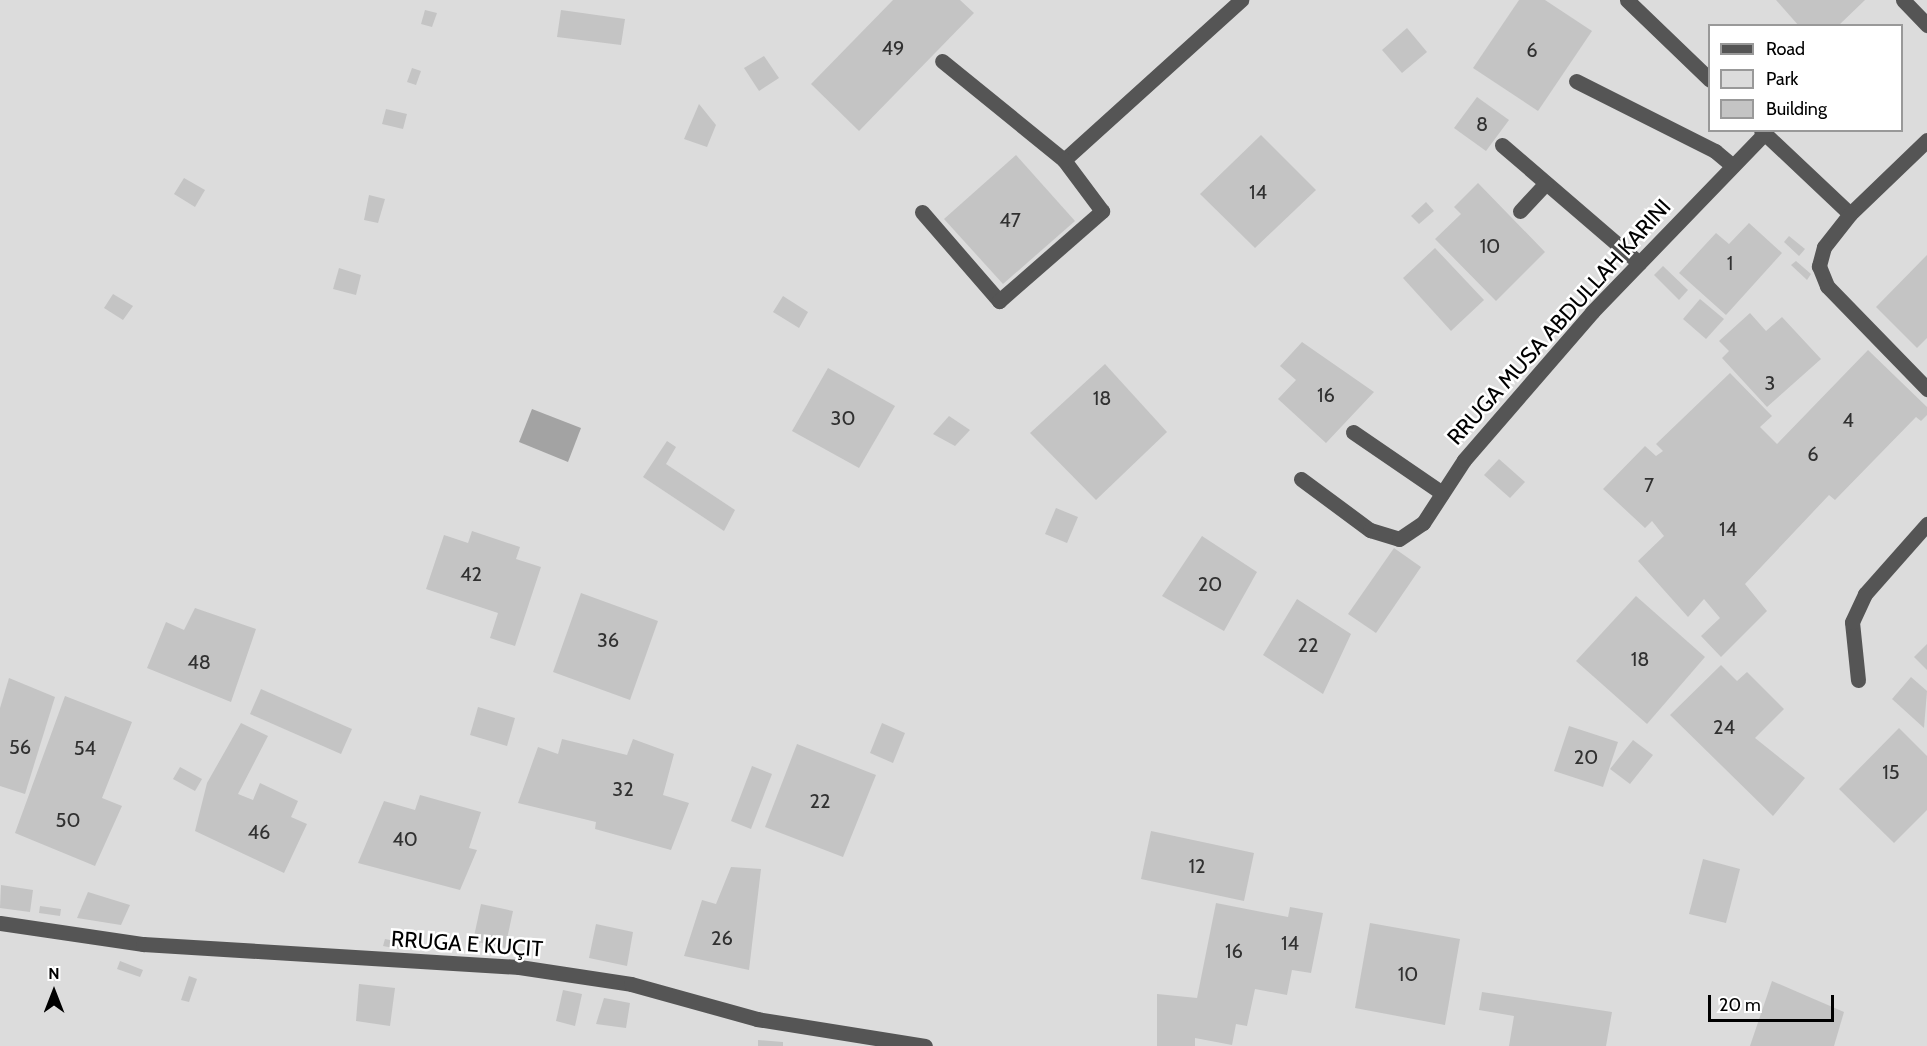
<!DOCTYPE html>
<meta charset="utf-8">
<style>
body{margin:0}
#map{position:relative;width:1927px;height:1046px;overflow:hidden;background:#fff;font-family:Cabin,sans-serif}
div>[style]{position:absolute}
.green>*{inset:0;background:#dcdcdc}
.water>*{inset:0;background:#a3a3a3}
.building>*{inset:0;background:#c4c4c4}
.minor>*{height:15px;margin:-7.5px;padding:0 7.5px;transform-origin:7.5px;border-radius:7.5px;background:#555}
span{translate:-50% -50%;white-space:nowrap;text-align:center;line-height:1.15;-webkit-text-stroke:5px #fff;paint-order:stroke}
.number-label{font-size:20px;color:#313131}
.number-label span{-webkit-text-stroke-width:0}
.street-label{font-size:22px;color:#000}
.legend{position:absolute;left:1708px;top:24px;width:195px;height:108px;box-sizing:border-box;background:#fff;border:2px solid #999;margin:0;padding:8px 10px;list-style:none;font-size:18px;color:#000}
.legend li{display:flex;align-items:center;gap:12px;height:30px}
.legend b{width:30px;border:2px solid #999}
.north{position:absolute;left:24px;top:962px;width:60px;height:60px;-webkit-text-stroke:4px #fff;paint-order:stroke;rotate:0deg;font-size:16px;font-weight:700;line-height:24px;text-align:center;color:#000}
.north::after{content:'';display:block;margin:auto;width:21px;height:27px;background:#000;clip-path:polygon(50% 0,100% 100%,50% 72%,0 100%)}
.scale{position:absolute;left:1708px;top:995px;width:126px;height:27px;box-sizing:border-box;border:3px solid #000;border-top:0;padding-left:8px;font-size:18px;line-height:21px;white-space:nowrap;color:#000;-webkit-text-stroke:4px #fff;paint-order:stroke}
</style>
<div id="map">
<div class="green">
<div style="clip-path:polygon(evenodd,0 0,1927px 0,1927px 1046px,0 1046px,0 0,1710px 26px,1902px 26px,1902px 130px,1710px 130px,1710px 26px)"></div>
</div>
<div class="water">
<div style="clip-path:polygon(532px 409px,581px 428px,568px 462px,519px 442px)"></div>
</div>
<div class="building">
<div style="clip-path:polygon(893px 0,960px 0,974px 13px,859px 131px,811px 84px)"></div>
<div style="clip-path:polygon(1519px 0,1545px 0,1592px 31px,1538px 111px,1473px 68px)"></div>
<div style="clip-path:polygon(1776px 0,1865px 0,1838px 26px,1799px 26px)"></div>
<div style="clip-path:polygon(425px 10px,437px 13px,432px 27px,421px 24px)"></div>
<div style="clip-path:polygon(561px 10px,625px 19px,621px 45px,557px 37px)"></div>
<div style="clip-path:polygon(1407px 28px,1427px 52px,1402px 73px,1382px 50px)"></div>
<div style="clip-path:polygon(764px 56px,779px 78px,759px 91px,744px 68px)"></div>
<div style="clip-path:polygon(412px 68px,421px 71px,416px 85px,407px 82px)"></div>
<div style="clip-path:polygon(1477px 97px,1509px 120px,1486px 151px,1454px 128px)"></div>
<div style="clip-path:polygon(699px 104px,716px 125px,707px 147px,684px 139px)"></div>
<div style="clip-path:polygon(386px 109px,407px 114px,403px 129px,382px 124px)"></div>
<div style="clip-path:polygon(1261px 135px,1316px 190px,1255px 248px,1200px 194px)"></div>
<div style="clip-path:polygon(1016px 155px,1075px 221px,1003px 284px,944px 219px)"></div>
<div style="clip-path:polygon(184px 178px,205px 190px,195px 207px,174px 194px)"></div>
<div style="clip-path:polygon(1478px 183px,1545px 252px,1496px 301px,1435px 239px,1461px 214px,1454px 207px)"></div>
<div style="clip-path:polygon(369px 195px,385px 199px,378px 223px,364px 220px)"></div>
<div style="clip-path:polygon(1426px 202px,1434px 211px,1419px 224px,1411px 216px)"></div>
<div style="clip-path:polygon(1749px 223px,1782px 253px,1726px 315px,1679px 273px,1716px 233px,1729px 244px)"></div>
<div style="clip-path:polygon(1789px 236px,1805px 249px,1799px 256px,1784px 242px)"></div>
<div style="clip-path:polygon(1435px 248px,1484px 300px,1451px 331px,1403px 278px)"></div>
<div style="clip-path:polygon(1927px 255px,1927px 338px,1917px 348px,1876px 307px)"></div>
<div style="clip-path:polygon(1796px 261px,1811px 274px,1807px 280px,1791px 265px)"></div>
<div style="clip-path:polygon(1663px 266px,1688px 290px,1679px 300px,1654px 275px)"></div>
<div style="clip-path:polygon(339px 268px,361px 275px,356px 295px,333px 289px)"></div>
<div style="clip-path:polygon(113px 294px,133px 306px,123px 320px,104px 308px)"></div>
<div style="clip-path:polygon(783px 296px,808px 312px,799px 328px,773px 312px)"></div>
<div style="clip-path:polygon(1700px 299px,1724px 319px,1706px 339px,1683px 319px)"></div>
<div style="clip-path:polygon(1750px 313px,1766px 331px,1782px 317px,1821px 359px,1767px 407px,1722px 358px,1729px 351px,1719px 341px)"></div>
<div style="clip-path:polygon(1302px 342px,1374px 392px,1326px 443px,1278px 399px,1296px 380px,1280px 366px)"></div>
<div style="clip-path:polygon(1868px 350px,1927px 407px,1927px 415px,1921px 421px,1916px 417px,1835px 500px,1829px 495px,1745px 584px,1767px 611px,1721px 657px,1701px 636px,1720px 618px,1704px 599px,1688px 617px,1638px 561px,1664px 536px,1652px 521px,1645px 528px,1603px 489px,1645px 446px,1656px 456px,1663px 451px,1656px 444px,1730px 373px,1772px 416px,1760px 427px,1777px 444px)"></div>
<div style="clip-path:polygon(1105px 364px,1167px 432px,1096px 500px,1030px 433px)"></div>
<div style="clip-path:polygon(828px 368px,895px 406px,859px 468px,792px 431px)"></div>
<div style="clip-path:polygon(949px 416px,970px 430px,955px 446px,933px 434px)"></div>
<div style="clip-path:polygon(667px 441px,676px 447px,666px 464px,735px 510px,724px 531px,643px 477px)"></div>
<div style="clip-path:polygon(1499px 459px,1525px 482px,1510px 498px,1484px 475px)"></div>
<div style="clip-path:polygon(1056px 508px,1078px 517px,1067px 543px,1045px 534px)"></div>
<div style="clip-path:polygon(472px 531px,520px 547px,516px 559px,541px 567px,515px 646px,490px 638px,498px 613px,426px 589px,444px 535px,468px 543px)"></div>
<div style="clip-path:polygon(1202px 536px,1257px 572px,1224px 631px,1162px 596px)"></div>
<div style="clip-path:polygon(1394px 548px,1421px 567px,1376px 633px,1348px 614px)"></div>
<div style="clip-path:polygon(581px 593px,658px 621px,630px 700px,553px 672px)"></div>
<div style="clip-path:polygon(1636px 596px,1705px 657px,1647px 724px,1576px 661px)"></div>
<div style="clip-path:polygon(1297px 599px,1351px 634px,1323px 694px,1263px 655px)"></div>
<div style="clip-path:polygon(195px 608px,256px 629px,231px 702px,147px 668px,166px 622px,184px 630px)"></div>
<div style="clip-path:polygon(1927px 644px,1927px 670px,1914px 657px)"></div>
<div style="clip-path:polygon(1721px 665px,1737px 681px,1747px 672px,1784px 709px,1755px 738px,1805px 778px,1773px 816px,1670px 715px)"></div>
<div style="clip-path:polygon(1911px 677px,1927px 691px,1924px 728px,1892px 699px)"></div>
<div style="clip-path:polygon(9px 678px,55px 697px,25px 794px,0 786px,0 708px)"></div>
<div style="clip-path:polygon(261px 689px,352px 729px,341px 754px,250px 714px)"></div>
<div style="clip-path:polygon(65px 696px,132px 722px,102px 798px,122px 806px,95px 866px,15px 833px)"></div>
<div style="clip-path:polygon(478px 707px,515px 718px,507px 746px,470px 735px)"></div>
<div style="clip-path:polygon(241px 723px,268px 736px,238px 794px,253px 800px,260px 783px,298px 801px,291px 817px,307px 824px,284px 873px,195px 831px,207px 783px)"></div>
<div style="clip-path:polygon(882px 723px,905px 733px,893px 763px,870px 753px)"></div>
<div style="clip-path:polygon(1569px 726px,1618px 742px,1603px 787px,1554px 771px)"></div>
<div style="clip-path:polygon(1899px 728px,1927px 756px,1927px 810px,1894px 843px,1839px 789px)"></div>
<div style="clip-path:polygon(562px 739px,627px 755px,633px 739px,674px 754px,663px 795px,689px 803px,671px 850px,595px 829px,596px 822px,518px 803px,538px 747px,558px 754px)"></div>
<div style="clip-path:polygon(1633px 740px,1653px 755px,1630px 784px,1610px 769px)"></div>
<div style="clip-path:polygon(797px 744px,876px 775px,843px 857px,765px 827px)"></div>
<div style="clip-path:polygon(752px 766px,772px 774px,751px 829px,731px 821px)"></div>
<div style="clip-path:polygon(180px 767px,202px 779px,195px 791px,173px 779px)"></div>
<div style="clip-path:polygon(420px 795px,481px 812px,469px 848px,477px 850px,460px 890px,358px 863px,384px 801px,415px 810px)"></div>
<div style="clip-path:polygon(1151px 831px,1254px 853px,1244px 901px,1141px 879px)"></div>
<div style="clip-path:polygon(1703px 859px,1740px 869px,1726px 923px,1689px 914px)"></div>
<div style="clip-path:polygon(731px 867px,761px 869px,749px 970px,684px 956px,702px 900px,716px 904px)"></div>
<div style="clip-path:polygon(1px 885px,33px 890px,30px 912px,0 908px)"></div>
<div style="clip-path:polygon(88px 892px,130px 905px,121px 925px,77px 918px)"></div>
<div style="clip-path:polygon(1216px 903px,1288px 917px,1290px 907px,1323px 913px,1311px 973px,1292px 970px,1287px 995px,1255px 989px,1247px 1026px,1236px 1024px,1232px 1045px,1195px 1038px,1195px 1046px,1157px 1046px,1157px 994px,1197px 998px)"></div>
<div style="clip-path:polygon(481px 904px,513px 911px,505px 948px,473px 941px)"></div>
<div style="clip-path:polygon(40px 906px,61px 909px,60px 916px,39px 913px)"></div>
<div style="clip-path:polygon(1370px 923px,1460px 939px,1445px 1025px,1355px 1008px)"></div>
<div style="clip-path:polygon(596px 924px,633px 932px,627px 966px,589px 958px)"></div>
<div style="clip-path:polygon(385px 939px,400px 942px,399px 949px,383px 946px)"></div>
<div style="clip-path:polygon(120px 961px,143px 970px,140px 977px,117px 969px)"></div>
<div style="clip-path:polygon(189px 976px,197px 979px,189px 1002px,181px 1000px)"></div>
<div style="clip-path:polygon(1772px 981px,1844px 1012px,1834px 1046px,1750px 1046px)"></div>
<div style="clip-path:polygon(359px 984px,395px 988px,390px 1026px,356px 1021px)"></div>
<div style="clip-path:polygon(563px 990px,582px 994px,575px 1026px,556px 1021px)"></div>
<div style="clip-path:polygon(1482px 992px,1612px 1012px,1606px 1046px,1509px 1046px,1514px 1016px,1479px 1010px)"></div>
<div style="clip-path:polygon(604px 998px,630px 1003px,626px 1028px,596px 1024px)"></div>
<div style="clip-path:polygon(758px 1040px,783px 1042px,783px 1046px,758px 1046px)"></div>
</div>
<div class="minor">
<div style="left:1627px;top:0;width:115px;rotate:43.9deg"></div>
<div style="left:1903px;top:0;width:35px;rotate:46deg"></div>
<div style="left:1576px;top:81px;width:156px;rotate:26.7deg"></div>
<div style="left:1715px;top:151px;width:23px;rotate:40deg"></div>
<div style="left:1761px;top:130px;width:122px;rotate:43.3deg"></div>
<div style="left:1927px;top:140px;width:107px;rotate:136.1deg"></div>
<div style="left:1850px;top:214px;width:42px;rotate:128.2deg"></div>
<div style="left:1824px;top:247px;width:20px;rotate:105deg"></div>
<div style="left:1819px;top:266px;width:22px;rotate:68deg"></div>
<div style="left:1827px;top:286px;width:144px;rotate:45.8deg"></div>
<div style="left:1502px;top:145px;width:181px;rotate:40.7deg"></div>
<div style="left:1064px;top:160px;width:239px;rotate:-42.1deg"></div>
<div style="left:1520px;top:211px;width:38px;rotate:-47deg"></div>
<div style="left:922px;top:212px;width:118px;rotate:49.1deg"></div>
<div style="left:999px;top:301px;width:137px;rotate:-41.1deg"></div>
<div style="left:1102px;top:211px;width:64px;rotate:-126.7deg"></div>
<div style="left:1064px;top:160px;width:157px;rotate:-140.9deg"></div>
<div style="left:1353px;top:432px;width:108px;rotate:34.4deg"></div>
<div style="left:1301px;top:479px;width:86px;rotate:36.5deg"></div>
<div style="left:1370px;top:530px;width:30px;rotate:17deg"></div>
<div style="left:1399px;top:539px;width:29px;rotate:-34deg"></div>
<div style="left:1423px;top:523px;width:75px;rotate:-56.9deg"></div>
<div style="left:1464px;top:460px;width:196px;rotate:-49.1deg"></div>
<div style="left:1592px;top:312px;width:248px;rotate:-46deg"></div>
<div style="left:1858px;top:680px;width:58px;rotate:-95.9deg"></div>
<div style="left:1852px;top:622px;width:31px;rotate:-65deg"></div>
<div style="left:1865px;top:594px;width:94px;rotate:-48.5deg"></div>
<div style="left:0;top:923px;width:145px;rotate:8.4deg"></div>
<div style="left:143px;top:944px;width:377px;rotate:3.5deg"></div>
<div style="left:519px;top:967px;width:113px;rotate:8.6deg"></div>
<div style="left:631px;top:984px;width:131px;rotate:15.5deg"></div>
<div style="left:757px;top:1019px;width:170px;rotate:9.1deg"></div>
</div>
<div class="number-label">
<span style="left:893px;top:48px">49</span>
<span style="left:1532px;top:50px">6</span>
<span style="left:1482px;top:124px">8</span>
<span style="left:1258px;top:192px">14</span>
<span style="left:1010px;top:220px">47</span>
<span style="left:1490px;top:246px">10</span>
<span style="left:1730px;top:263px">1</span>
<span style="left:1770px;top:383px">3</span>
<span style="left:1326px;top:395px">16</span>
<span style="left:1102px;top:398px">18</span>
<span style="left:843px;top:418px">30</span>
<span style="left:1848px;top:420px">4</span>
<span style="left:1813px;top:454px">6</span>
<span style="left:1649px;top:485px">7</span>
<span style="left:1728px;top:529px">14</span>
<span style="left:471px;top:574px">42</span>
<span style="left:1210px;top:584px">20</span>
<span style="left:608px;top:640px">36</span>
<span style="left:1308px;top:645px">22</span>
<span style="left:1640px;top:659px">18</span>
<span style="left:199px;top:662px">48</span>
<span style="left:1724px;top:727px">24</span>
<span style="left:20px;top:747px">56</span>
<span style="left:85px;top:748px">54</span>
<span style="left:1586px;top:757px">20</span>
<span style="left:1891px;top:772px">15</span>
<span style="left:623px;top:789px">32</span>
<span style="left:820px;top:801px">22</span>
<span style="left:68px;top:820px">50</span>
<span style="left:259px;top:832px">46</span>
<span style="left:405px;top:839px">40</span>
<span style="left:1197px;top:866px">12</span>
<span style="left:722px;top:938px">26</span>
<span style="left:1290px;top:943px">14</span>
<span style="left:1234px;top:951px">16</span>
<span style="left:1408px;top:974px">10</span>
</div>
<div class="street-label">
<span style="left:1559px;top:322px;rotate:-48deg">RRUGA MUSA ABDULLAH KARINI</span>
<span style="left:467px;top:944px;rotate:4deg">RRUGA E KUÇIT</span>
</div>
<ul class="legend">
<li><b style="height:8px;background:#555"></b>Road</li>
<li><b style="height:16px;background:#dcdcdc"></b>Park</li>
<li><b style="height:16px;background:#c4c4c4"></b>Building</li>
</ul>
<div class="north">N</div>
<div class="scale">20 m</div>
</div>
